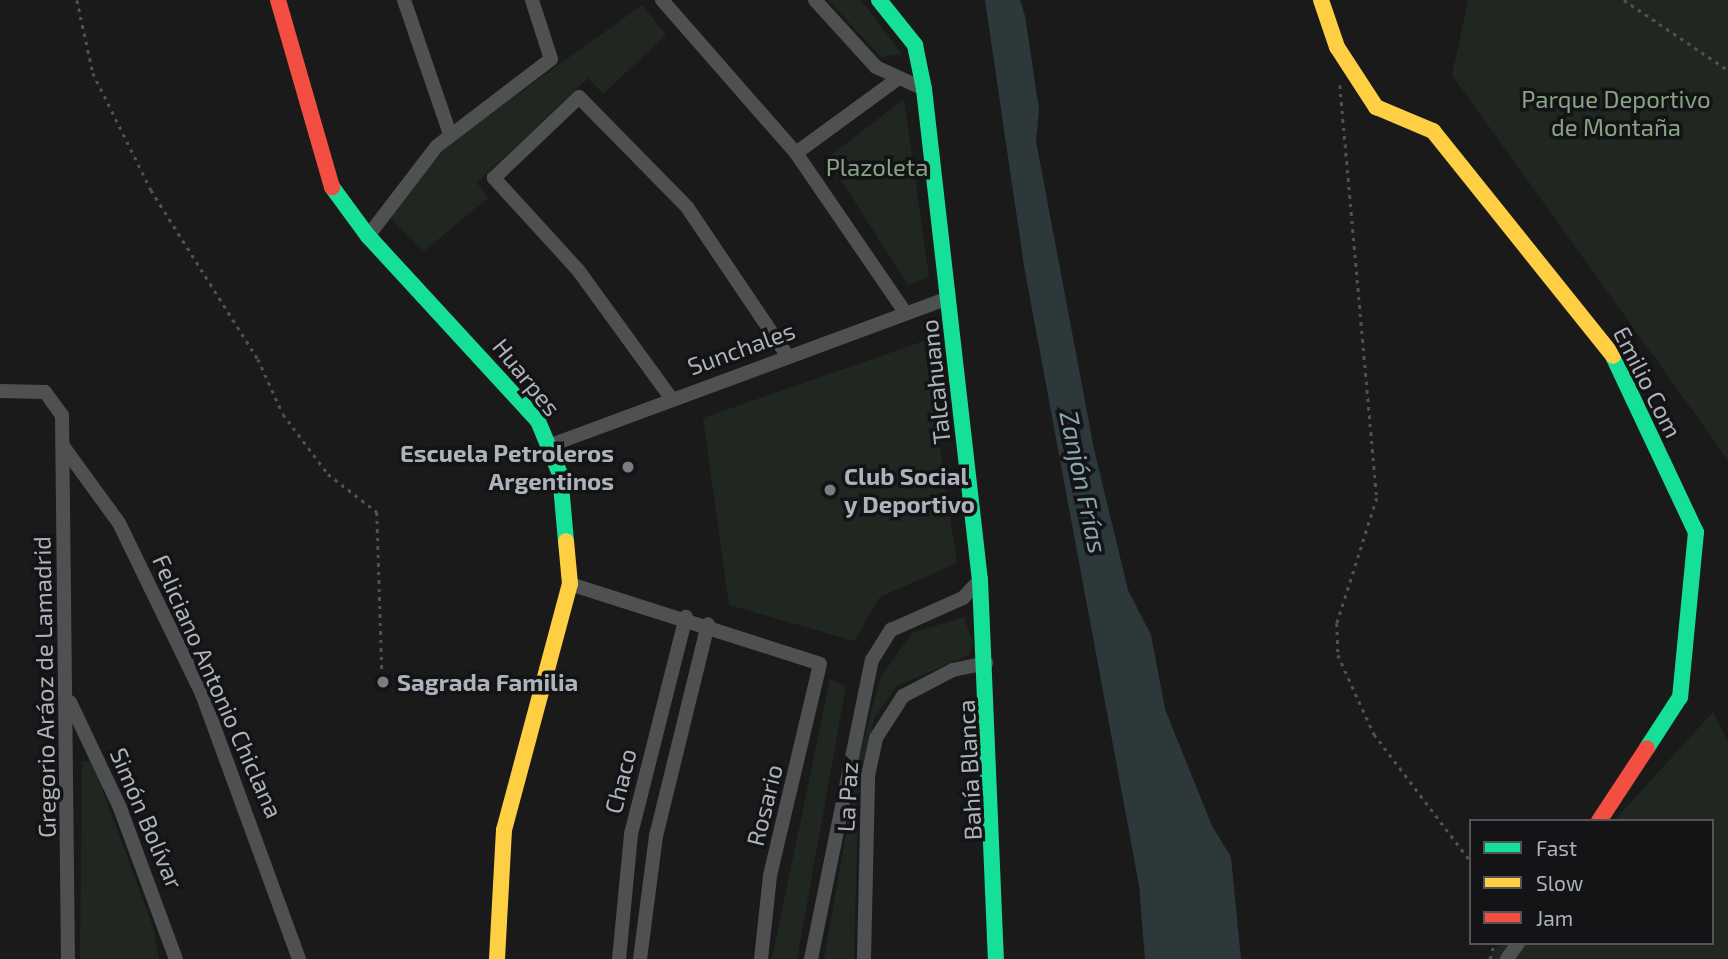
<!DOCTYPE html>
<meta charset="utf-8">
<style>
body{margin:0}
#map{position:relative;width:1728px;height:959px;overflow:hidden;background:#1a1a1a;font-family:"Exo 2",sans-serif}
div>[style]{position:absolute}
.green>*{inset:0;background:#202720}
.water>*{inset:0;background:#2d383b}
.path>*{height:2.5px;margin-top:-1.25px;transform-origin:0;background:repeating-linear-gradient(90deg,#505154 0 3.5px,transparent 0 8.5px)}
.street>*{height:14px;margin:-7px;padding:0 7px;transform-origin:7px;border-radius:7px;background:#4e5052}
.fast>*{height:16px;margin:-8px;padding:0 8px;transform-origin:8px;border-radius:8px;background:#16e098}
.slow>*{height:16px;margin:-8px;padding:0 8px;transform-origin:8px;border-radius:8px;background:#ffcf43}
.jam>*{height:16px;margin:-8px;padding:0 8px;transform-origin:8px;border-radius:8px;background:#f24e42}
.dots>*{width:19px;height:19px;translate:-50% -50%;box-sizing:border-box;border:4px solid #141416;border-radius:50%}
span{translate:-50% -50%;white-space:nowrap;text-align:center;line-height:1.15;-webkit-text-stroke:7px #141416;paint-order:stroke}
.park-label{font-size:24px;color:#89a484}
.street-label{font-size:24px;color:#acb3ba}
.poi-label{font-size:24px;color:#acb3ba;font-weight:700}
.right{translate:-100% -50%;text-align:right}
.left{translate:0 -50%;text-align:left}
.water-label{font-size:26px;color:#85a8b3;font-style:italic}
.legend{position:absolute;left:1469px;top:819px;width:245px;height:126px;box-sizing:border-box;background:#141416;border:2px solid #515458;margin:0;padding:9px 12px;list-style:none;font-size:21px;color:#acb3ba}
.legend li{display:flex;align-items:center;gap:14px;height:35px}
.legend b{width:35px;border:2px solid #515458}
</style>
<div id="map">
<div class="green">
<div style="clip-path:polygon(828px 0,861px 0,902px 54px,881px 57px)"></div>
<div style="clip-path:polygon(1468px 0,1728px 0,1728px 460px,1452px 75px)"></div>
<div style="clip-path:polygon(642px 5px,666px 35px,603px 94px,588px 78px,477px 183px,488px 198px,424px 251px,389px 217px,450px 143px)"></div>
<div style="clip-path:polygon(904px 99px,929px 277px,908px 285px,827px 158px)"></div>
<div style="clip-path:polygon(924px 341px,957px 563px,880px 597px,854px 641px,729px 605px,703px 418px)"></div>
<div style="clip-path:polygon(964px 617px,973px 643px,969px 655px,897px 686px,875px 717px,859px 779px,854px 959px,824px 959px,859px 759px,880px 678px,912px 633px)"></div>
<div style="clip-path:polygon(830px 679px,846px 686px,797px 959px,772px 959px)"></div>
<div style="clip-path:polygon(1713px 712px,1728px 742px,1728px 959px,1486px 959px,1501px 943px,1712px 943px,1712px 821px,1614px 821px)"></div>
<div style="clip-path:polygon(92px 761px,153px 927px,159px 959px,80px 959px,82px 762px)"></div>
</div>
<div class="water">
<div style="clip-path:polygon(985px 0,1020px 0,1025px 16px,1039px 109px,1036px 141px,1094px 449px,1128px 590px,1151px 635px,1165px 709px,1212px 826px,1231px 857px,1241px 959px,1145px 959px,1139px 885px,1024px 266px)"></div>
</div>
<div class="path">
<div style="left:77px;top:0;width:75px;rotate:77.6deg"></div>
<div style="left:93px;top:73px;width:131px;rotate:63.6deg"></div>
<div style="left:151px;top:190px;width:200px;rotate:57.7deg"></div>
<div style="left:258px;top:359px;width:60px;rotate:65.6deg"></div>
<div style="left:283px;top:414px;width:75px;rotate:53.1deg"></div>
<div style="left:328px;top:474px;width:62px;rotate:37.8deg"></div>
<div style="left:377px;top:512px;width:159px;rotate:88.2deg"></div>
<div style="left:1624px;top:0;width:125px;rotate:33.9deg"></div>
<div style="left:1340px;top:85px;width:415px;rotate:84.9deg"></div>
<div style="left:1377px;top:498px;width:131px;rotate:107.7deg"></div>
<div style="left:1337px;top:623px;width:32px;rotate:88deg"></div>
<div style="left:1338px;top:655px;width:87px;rotate:65.5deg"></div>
<div style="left:1374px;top:734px;width:161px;rotate:52.8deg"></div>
<div style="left:1490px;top:959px;width:16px;rotate:-76deg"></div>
</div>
<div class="street">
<div style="left:404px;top:0;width:142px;rotate:71.1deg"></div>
<div style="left:662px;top:0;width:203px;rotate:48.8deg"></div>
<div style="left:796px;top:153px;width:193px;rotate:55.6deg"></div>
<div style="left:815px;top:0;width:91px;rotate:47.7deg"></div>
<div style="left:876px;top:67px;width:53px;rotate:24.6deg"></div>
<div style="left:796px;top:153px;width:127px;rotate:-36.1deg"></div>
<div style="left:368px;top:236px;width:113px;rotate:-52.5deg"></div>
<div style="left:437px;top:146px;width:143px;rotate:-37.3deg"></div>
<div style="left:551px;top:59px;width:62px;rotate:-107.9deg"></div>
<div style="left:0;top:391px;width:45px;rotate:1.3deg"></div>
<div style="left:45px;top:392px;width:29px;rotate:54deg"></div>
<div style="left:62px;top:415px;width:544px;rotate:89.37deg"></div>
<div style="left:671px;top:398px;width:158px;rotate:-126deg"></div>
<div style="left:578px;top:270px;width:125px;rotate:-132.4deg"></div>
<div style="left:494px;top:178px;width:117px;rotate:-43.6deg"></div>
<div style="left:579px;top:97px;width:154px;rotate:45.5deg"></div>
<div style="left:687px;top:207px;width:179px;rotate:56deg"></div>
<div style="left:551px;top:445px;width:423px;rotate:-20.3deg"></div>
<div style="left:63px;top:446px;width:95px;rotate:54deg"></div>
<div style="left:119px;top:523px;width:190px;rotate:64.1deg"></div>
<div style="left:202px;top:694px;width:282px;rotate:69.9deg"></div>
<div style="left:570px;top:584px;width:262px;rotate:17.7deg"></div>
<div style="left:820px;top:664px;width:218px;rotate:103.3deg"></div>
<div style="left:770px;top:876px;width:83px;rotate:96.2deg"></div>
<div style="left:70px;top:702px;width:117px;rotate:64.7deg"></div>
<div style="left:120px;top:808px;width:161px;rotate:69.7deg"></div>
<div style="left:619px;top:959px;width:126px;rotate:-84.5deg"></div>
<div style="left:631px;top:834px;width:224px;rotate:-75.8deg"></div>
<div style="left:640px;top:959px;width:124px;rotate:-82.6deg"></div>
<div style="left:656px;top:836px;width:218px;rotate:-76.2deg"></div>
<div style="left:811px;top:959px;width:305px;rotate:-78.5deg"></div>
<div style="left:872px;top:660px;width:36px;rotate:-58deg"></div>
<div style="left:891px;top:630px;width:79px;rotate:-24deg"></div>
<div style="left:963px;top:598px;width:25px;rotate:-47deg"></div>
<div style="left:864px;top:959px;width:183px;rotate:-88.7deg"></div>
<div style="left:868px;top:776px;width:39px;rotate:-78deg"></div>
<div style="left:876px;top:738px;width:50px;rotate:-57.3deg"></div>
<div style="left:903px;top:696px;width:56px;rotate:-27.5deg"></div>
<div style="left:953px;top:670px;width:34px;rotate:-12deg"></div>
<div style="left:1507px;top:959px;width:19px;rotate:-55deg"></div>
</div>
<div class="fast">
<div style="left:879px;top:0;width:58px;rotate:51.3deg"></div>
<div style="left:915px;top:45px;width:45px;rotate:78.4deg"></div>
<div style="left:924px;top:89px;width:494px;rotate:83.5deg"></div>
<div style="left:980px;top:580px;width:379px;rotate:87.6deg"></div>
<div style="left:332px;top:187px;width:61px;rotate:53.7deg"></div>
<div style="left:368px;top:236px;width:251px;rotate:47.4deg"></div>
<div style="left:538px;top:421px;width:57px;rotate:67.5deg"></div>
<div style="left:560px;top:474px;width:67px;rotate:84.9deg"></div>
<div style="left:1613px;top:356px;width:195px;rotate:64.8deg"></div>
<div style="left:1696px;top:532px;width:166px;rotate:95.5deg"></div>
<div style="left:1680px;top:697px;width:61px;rotate:122.9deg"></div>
</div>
<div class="slow">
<div style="left:1321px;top:0;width:50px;rotate:71.2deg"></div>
<div style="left:1337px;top:47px;width:72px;rotate:57deg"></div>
<div style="left:1376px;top:107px;width:62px;rotate:22.8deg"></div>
<div style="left:1433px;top:131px;width:288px;rotate:51.3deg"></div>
<div style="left:497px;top:959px;width:129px;rotate:-86.9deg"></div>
<div style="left:504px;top:830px;width:255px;rotate:-75deg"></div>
<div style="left:570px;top:584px;width:43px;rotate:-95.3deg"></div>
</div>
<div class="jam">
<div style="left:278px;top:0;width:195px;rotate:73.9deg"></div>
<div style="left:1599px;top:821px;width:87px;rotate:-56.7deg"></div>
</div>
<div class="dots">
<div style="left:628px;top:467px;background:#797d82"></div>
<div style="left:830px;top:490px;background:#797d82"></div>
<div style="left:383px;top:682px;background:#797d82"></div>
</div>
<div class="park-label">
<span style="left:1616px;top:113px">Parque Deportivo<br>de Montaña</span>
<span style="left:877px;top:167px">Plazoleta</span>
</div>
<div class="street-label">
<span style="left:741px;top:348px;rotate:-20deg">Sunchales</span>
<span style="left:527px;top:377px;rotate:51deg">Huarpes</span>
<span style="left:935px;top:382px;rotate:-96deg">Talcahuano</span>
<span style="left:1648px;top:382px;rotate:63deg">Emilio Com</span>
<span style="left:218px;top:686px;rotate:66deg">Feliciano Antonio Chiclana</span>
<span style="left:44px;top:687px;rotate:-91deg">Gregorio Aráoz de Lamadrid</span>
<span style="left:969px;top:770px;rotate:-93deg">Bahía Blanca</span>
<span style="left:620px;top:781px;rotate:-76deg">Chaco</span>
<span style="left:847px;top:797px;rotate:-87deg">La Paz</span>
<span style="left:764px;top:805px;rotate:-76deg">Rosario</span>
<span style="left:147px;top:818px;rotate:67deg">Simón Bolívar</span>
</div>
<div class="poi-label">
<span class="right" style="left:614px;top:467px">Escuela Petroleros<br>Argentinos</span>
<span class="left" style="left:844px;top:490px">Club Social<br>y Deportivo</span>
<span class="left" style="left:397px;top:682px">Sagrada Familia</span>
</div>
<div class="water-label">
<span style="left:1084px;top:482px;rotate:78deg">Zanjón Frías</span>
</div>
<ul class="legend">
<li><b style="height:9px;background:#16e098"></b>Fast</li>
<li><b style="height:9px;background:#ffcf43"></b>Slow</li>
<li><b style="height:9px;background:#f24e42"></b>Jam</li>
</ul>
</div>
